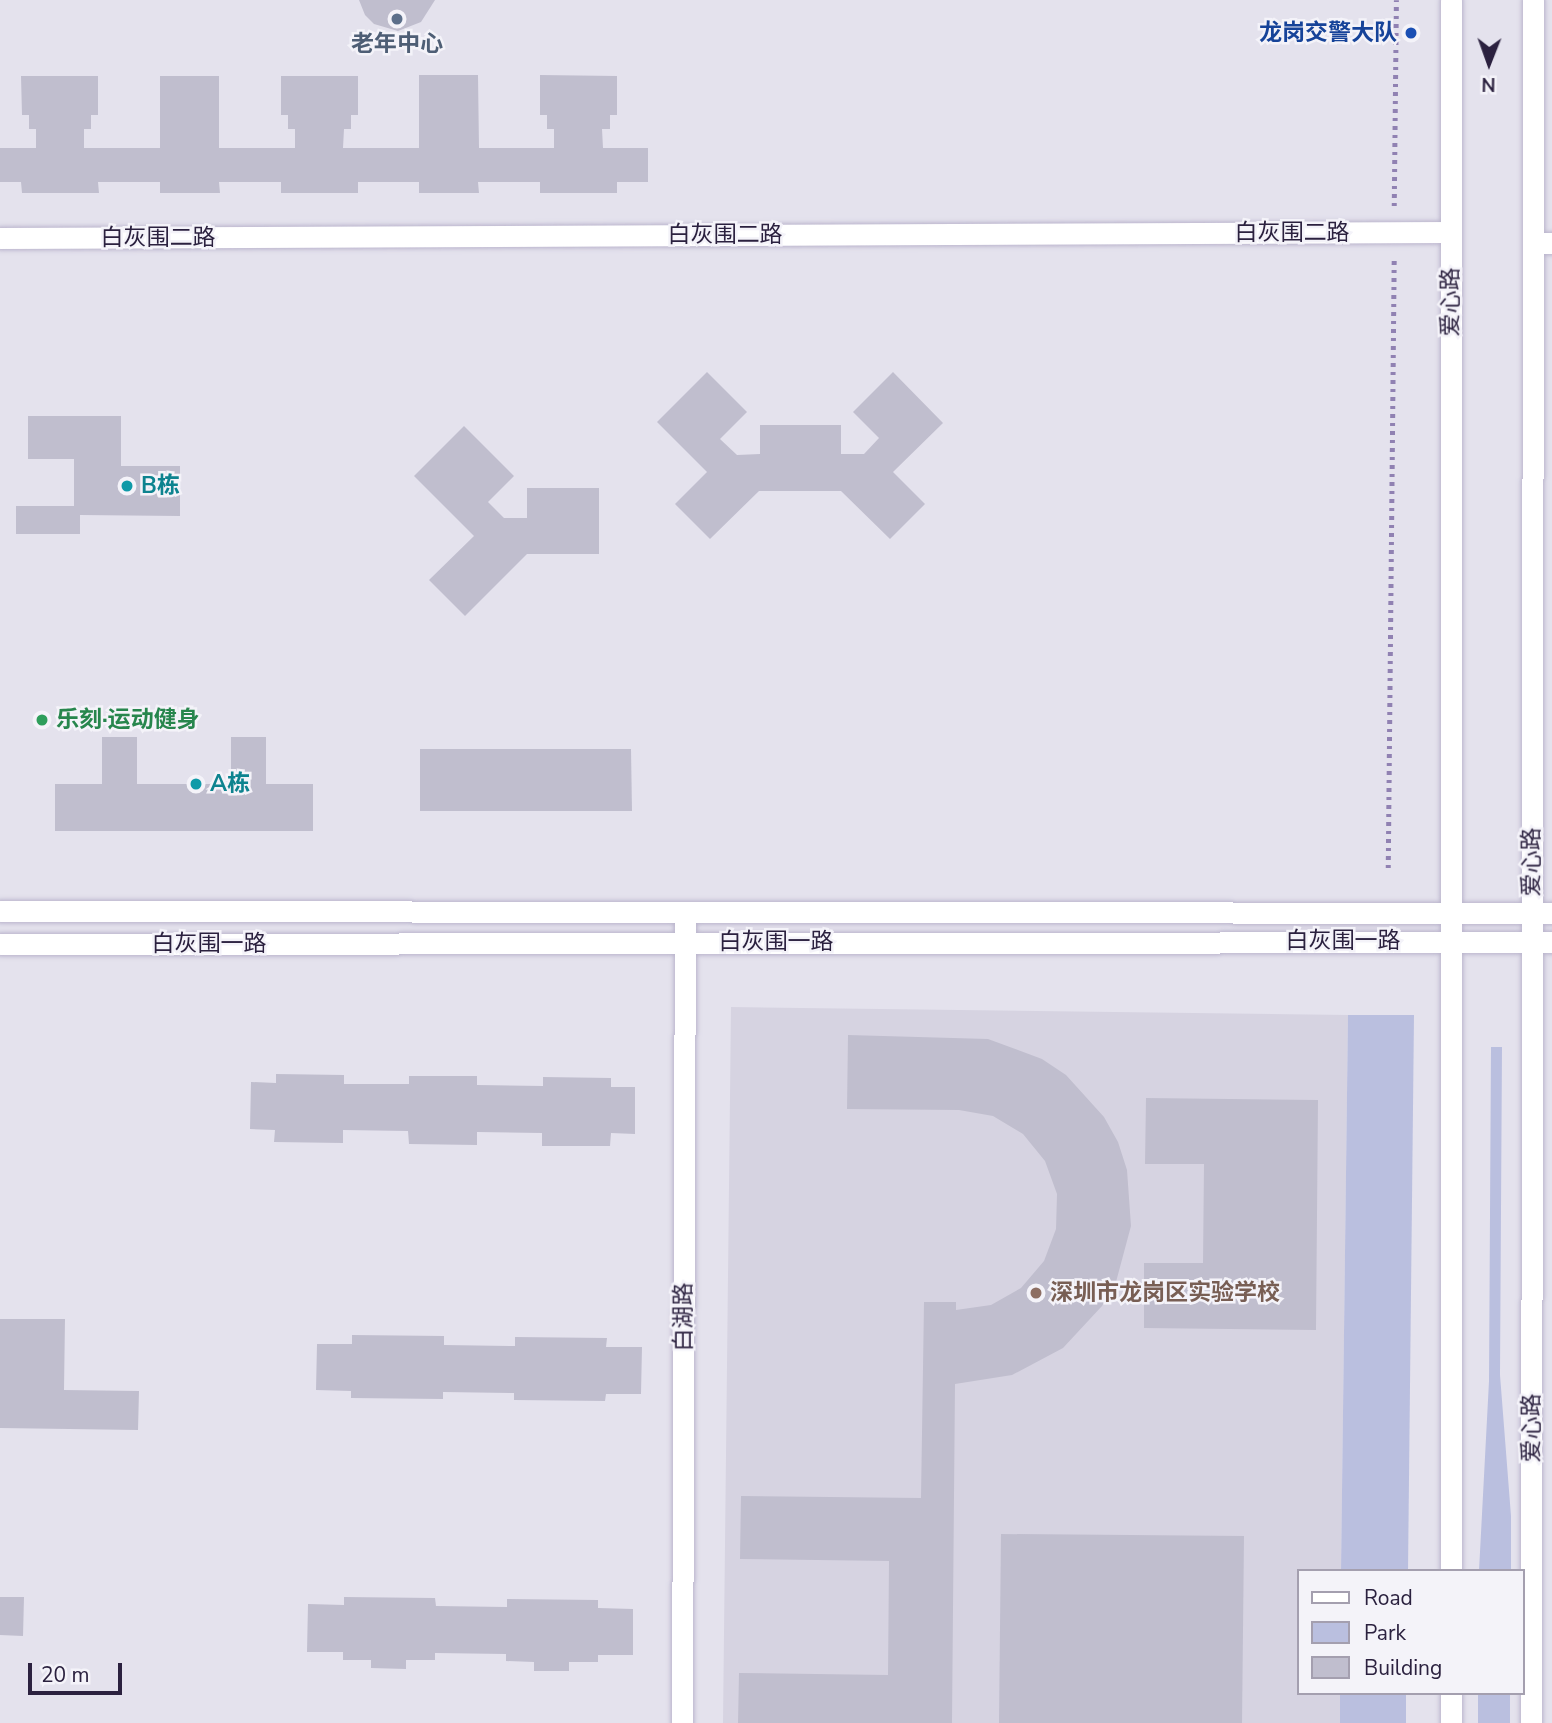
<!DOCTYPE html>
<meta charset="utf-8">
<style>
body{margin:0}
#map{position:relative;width:1552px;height:1723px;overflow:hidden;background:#e4e2ed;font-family:"Nunito Sans","Noto Sans SC",sans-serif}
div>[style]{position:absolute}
.built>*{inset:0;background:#d6d3e1}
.green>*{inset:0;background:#babfdf}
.building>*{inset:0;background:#c0bece}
.path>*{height:4.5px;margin-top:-2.25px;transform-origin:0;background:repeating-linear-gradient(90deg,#9081b2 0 3.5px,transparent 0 8.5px)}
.roads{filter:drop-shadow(0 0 2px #bbb5cd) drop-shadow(0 0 2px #bbb5cd)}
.street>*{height:21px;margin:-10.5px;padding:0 10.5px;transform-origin:10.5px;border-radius:10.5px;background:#fff}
.secondary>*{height:21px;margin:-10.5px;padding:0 10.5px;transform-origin:10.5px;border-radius:10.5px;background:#fff}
.dots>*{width:19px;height:19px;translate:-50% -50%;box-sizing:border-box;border:4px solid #f4f3f9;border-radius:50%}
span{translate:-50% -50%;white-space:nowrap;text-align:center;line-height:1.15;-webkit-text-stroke:5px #f4f3f9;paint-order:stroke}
.transit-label{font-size:23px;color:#164399;font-weight:700}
.right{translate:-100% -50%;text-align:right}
.service-label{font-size:23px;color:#4e5e75;font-weight:700}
.street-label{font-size:23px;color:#2b213f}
.culture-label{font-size:23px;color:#0d838f;font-weight:700}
.left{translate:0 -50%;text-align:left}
.leisure-label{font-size:23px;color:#27864d;font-weight:700}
.education-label{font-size:23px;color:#785e54;font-weight:700}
.legend{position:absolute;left:1297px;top:1569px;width:228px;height:126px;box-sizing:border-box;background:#f4f3f9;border:2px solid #a49faf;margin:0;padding:9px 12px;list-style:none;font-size:21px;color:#2b213f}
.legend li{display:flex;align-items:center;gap:14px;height:35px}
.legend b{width:35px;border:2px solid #a49faf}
.north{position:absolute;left:1454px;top:28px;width:70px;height:70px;-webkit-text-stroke:5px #f4f3f9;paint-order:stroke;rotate:181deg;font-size:19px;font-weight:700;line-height:28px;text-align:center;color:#2b213f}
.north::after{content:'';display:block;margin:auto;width:24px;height:32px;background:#2b213f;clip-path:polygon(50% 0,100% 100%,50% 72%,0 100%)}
.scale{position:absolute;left:28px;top:1663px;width:94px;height:32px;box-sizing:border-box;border:4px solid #2b213f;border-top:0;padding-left:9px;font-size:21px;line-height:24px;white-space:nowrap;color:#2b213f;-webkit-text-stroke:5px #f4f3f9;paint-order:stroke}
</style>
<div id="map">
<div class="built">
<div style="clip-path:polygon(731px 1007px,1348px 1015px,1341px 1571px,1298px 1571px,1298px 1693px,1340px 1693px,1340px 1723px,723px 1723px)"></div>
</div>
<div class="green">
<div style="clip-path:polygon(1348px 1015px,1414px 1015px,1408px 1571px,1341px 1571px)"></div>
<div style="clip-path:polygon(1491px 1047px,1502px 1047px,1500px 1375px,1511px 1516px,1511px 1571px,1479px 1571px,1489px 1381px)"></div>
<div style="clip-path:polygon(1340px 1693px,1406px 1693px,1406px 1723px,1340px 1723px)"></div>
<div style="clip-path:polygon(1478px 1693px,1510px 1693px,1510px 1723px,1478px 1723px)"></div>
</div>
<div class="building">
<div style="clip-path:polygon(359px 0,435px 0,421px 22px,398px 31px,374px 24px,365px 15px)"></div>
<div style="clip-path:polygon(419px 75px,478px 75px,479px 148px,554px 148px,554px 129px,547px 129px,547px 115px,540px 115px,540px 75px,617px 76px,617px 115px,610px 115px,610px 129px,602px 129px,603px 148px,648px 148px,648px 182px,617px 182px,617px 193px,540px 193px,540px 182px,478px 182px,479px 193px,419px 193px,419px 182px,358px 182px,358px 193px,281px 193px,281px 182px,219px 182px,220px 193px,160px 193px,160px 182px,98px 182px,99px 193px,22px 193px,21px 182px,0 182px,0 148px,36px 148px,36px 129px,29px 129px,29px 115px,22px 115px,21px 76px,98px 76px,98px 115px,91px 115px,91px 129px,84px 129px,84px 148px,160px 148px,160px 76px,219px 76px,219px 148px,295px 148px,295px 129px,288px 129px,288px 115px,281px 115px,281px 76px,358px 76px,358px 115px,351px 115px,351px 129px,344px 129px,343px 148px,419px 148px)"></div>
<div style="clip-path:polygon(707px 372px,747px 412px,720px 439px,737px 455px,760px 454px,760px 425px,841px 425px,841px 454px,864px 454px,879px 438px,853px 412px,893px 372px,943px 423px,893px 472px,925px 504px,890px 539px,841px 491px,759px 491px,710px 539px,675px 504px,707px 472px,657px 422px)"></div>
<div style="clip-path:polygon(28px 416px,121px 416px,121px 466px,180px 466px,180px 516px,80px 515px,80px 534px,16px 534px,16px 506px,74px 506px,74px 459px,28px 459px)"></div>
<div style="clip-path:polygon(464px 426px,514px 476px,488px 502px,504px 518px,527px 518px,527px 488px,599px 488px,599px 554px,527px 554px,465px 616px,429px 580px,474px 536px,414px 476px)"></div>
<div style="clip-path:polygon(102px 737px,137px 737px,137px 784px,231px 784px,231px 737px,266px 737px,266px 784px,313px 784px,313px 831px,55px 831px,55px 784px,102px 784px)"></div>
<div style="clip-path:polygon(420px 749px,631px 749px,632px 811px,420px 811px)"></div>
<div style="clip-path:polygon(848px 1035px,988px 1039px,1042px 1059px,1066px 1075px,1104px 1117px,1118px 1142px,1127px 1170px,1131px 1226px,1116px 1282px,1102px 1306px,1063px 1348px,1012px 1375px,955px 1384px,952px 1723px,738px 1723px,739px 1673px,888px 1675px,889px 1561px,740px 1559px,741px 1496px,921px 1498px,924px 1302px,956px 1302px,956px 1310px,991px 1305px,1021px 1288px,1044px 1261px,1056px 1229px,1057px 1194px,1045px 1161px,1023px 1134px,993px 1116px,959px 1110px,847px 1109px)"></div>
<div style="clip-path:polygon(276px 1074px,344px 1075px,344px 1084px,409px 1084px,409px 1076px,477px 1076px,477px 1085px,543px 1086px,543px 1077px,611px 1078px,611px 1087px,635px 1087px,635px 1134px,611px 1133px,610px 1146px,542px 1146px,542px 1133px,477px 1132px,477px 1145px,409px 1144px,408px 1131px,343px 1130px,343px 1143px,274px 1142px,275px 1130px,250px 1129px,251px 1082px,276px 1083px)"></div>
<div style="clip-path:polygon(1146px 1098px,1318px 1100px,1316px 1330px,1144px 1328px,1144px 1263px,1203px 1263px,1204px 1164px,1145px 1164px)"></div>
<div style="clip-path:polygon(0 1319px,65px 1319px,64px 1390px,139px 1391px,138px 1430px,0 1428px)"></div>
<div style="clip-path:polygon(352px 1335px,444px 1336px,444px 1345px,515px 1346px,515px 1337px,607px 1338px,606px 1347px,642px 1347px,641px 1394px,606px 1394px,605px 1401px,514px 1400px,514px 1393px,443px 1392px,443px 1399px,351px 1398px,351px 1391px,316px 1390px,317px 1344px,352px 1344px)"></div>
<div style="clip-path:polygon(1001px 1534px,1244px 1536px,1242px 1723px,999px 1723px)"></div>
<div style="clip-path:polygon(0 1597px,24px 1597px,23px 1636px,0 1635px)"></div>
<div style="clip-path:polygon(344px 1597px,435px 1598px,436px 1606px,507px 1607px,507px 1599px,598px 1600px,598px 1608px,633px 1609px,633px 1655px,598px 1655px,598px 1662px,569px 1662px,569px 1671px,534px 1671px,534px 1662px,506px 1661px,506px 1654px,435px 1653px,435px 1660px,406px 1660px,406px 1669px,371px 1668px,371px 1660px,343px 1660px,343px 1652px,307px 1652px,308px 1604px,344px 1605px)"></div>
</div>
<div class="path">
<div style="left:1394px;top:206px;width:206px;rotate:-89.4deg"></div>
<div style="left:1388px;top:868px;width:612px;rotate:-89.44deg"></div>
</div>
<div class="roads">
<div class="street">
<div style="left:0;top:238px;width:1451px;rotate:-0.24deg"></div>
<div style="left:1533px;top:243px;width:19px"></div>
<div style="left:682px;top:1723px;width:811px;rotate:-89.79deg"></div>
</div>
<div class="secondary">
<div style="left:0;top:911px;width:1552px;rotate:0.07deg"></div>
<div style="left:0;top:944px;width:1552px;rotate:-0.07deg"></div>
<div style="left:1451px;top:1571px;width:1571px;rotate:-90deg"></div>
<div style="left:1451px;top:1723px;width:30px;rotate:-90deg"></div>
<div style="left:1531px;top:1723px;width:1723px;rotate:-89.93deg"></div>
</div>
</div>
<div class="dots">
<div style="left:397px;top:19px;background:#5c6f8a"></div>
<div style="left:1411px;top:33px;background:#1a4fb4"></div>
<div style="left:127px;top:486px;background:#0f9aa8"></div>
<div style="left:42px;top:720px;background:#2e9e5b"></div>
<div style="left:196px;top:784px;background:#0f9aa8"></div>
<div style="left:1036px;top:1293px;background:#8d6e63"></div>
</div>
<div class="transit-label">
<span class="right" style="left:1397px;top:33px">龙岗交警大队</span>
</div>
<div class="service-label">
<span style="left:397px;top:44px">老年中心</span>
</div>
<div class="street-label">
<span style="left:1292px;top:233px">白灰围二路</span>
<span style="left:725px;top:235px">白灰围二路</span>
<span style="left:158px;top:238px">白灰围二路</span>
<span style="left:1451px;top:302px;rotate:-90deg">爱心路</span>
<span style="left:1532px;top:862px;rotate:-90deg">爱心路</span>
<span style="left:1343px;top:941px">白灰围一路</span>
<span style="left:776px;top:942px">白灰围一路</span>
<span style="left:209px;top:944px">白灰围一路</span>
<span style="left:684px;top:1317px;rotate:-90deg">白湖路</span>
<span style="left:1532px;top:1428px;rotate:-90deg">爱心路</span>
</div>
<div class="culture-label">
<span class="left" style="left:141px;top:486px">B栋</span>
<span class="left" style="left:210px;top:784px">A栋</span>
</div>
<div class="leisure-label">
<span class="left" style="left:56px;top:720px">乐刻·运动健身</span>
</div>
<div class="education-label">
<span class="left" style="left:1050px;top:1293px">深圳市龙岗区实验学校</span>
</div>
<ul class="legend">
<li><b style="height:9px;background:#fff"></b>Road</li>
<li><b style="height:19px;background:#babfdf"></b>Park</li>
<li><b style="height:19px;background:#c0bece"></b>Building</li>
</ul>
<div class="north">N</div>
<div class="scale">20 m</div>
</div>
